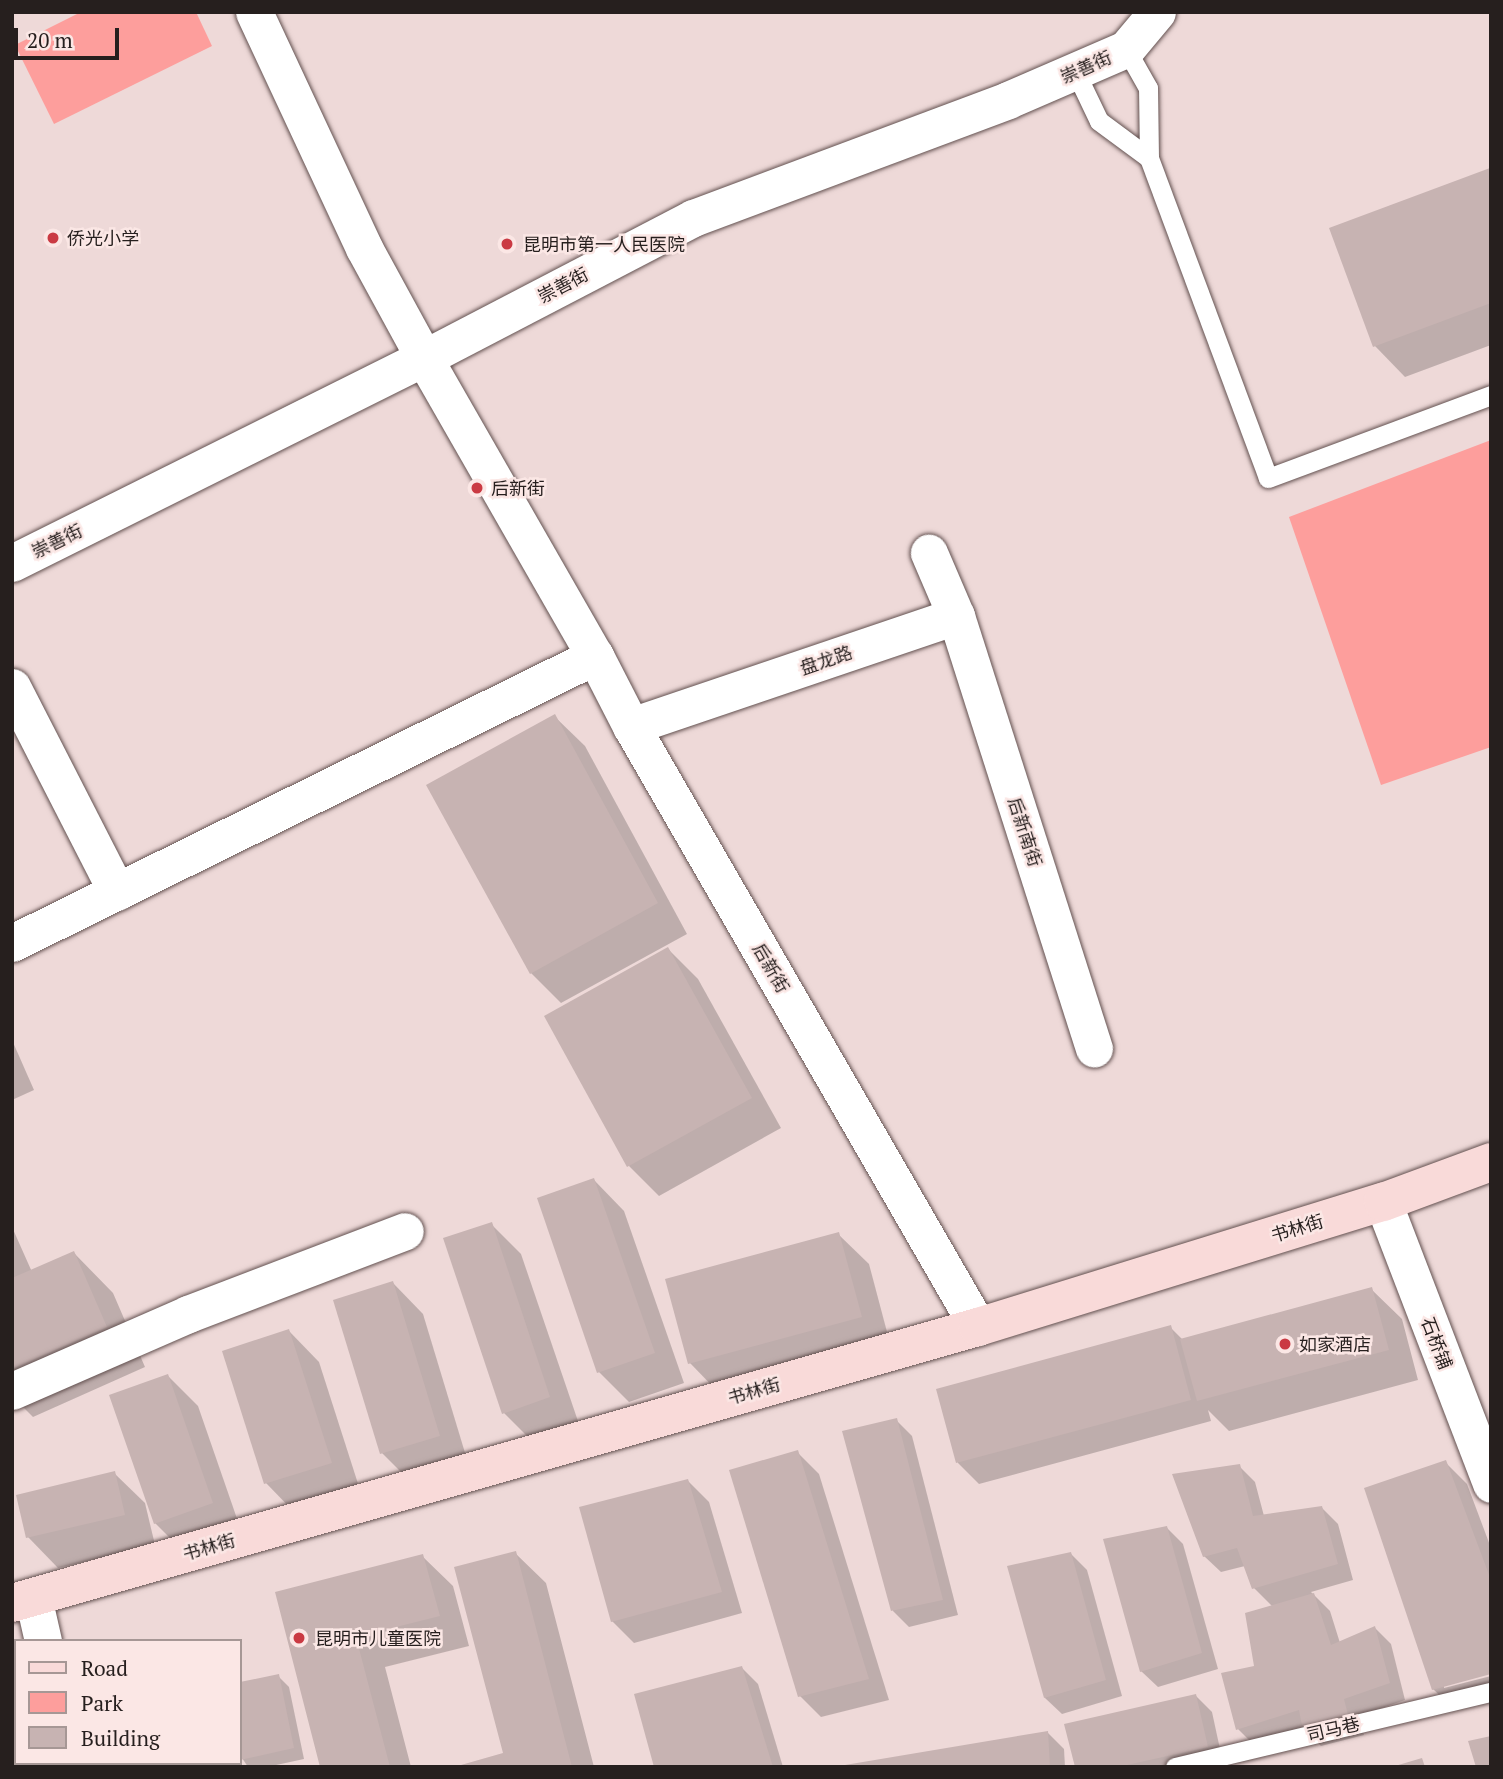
<!DOCTYPE html>
<meta charset="utf-8">
<style>
body{margin:0}
#map{position:relative;width:1503px;height:1779px;overflow:hidden;background:#eed9d8;font-family:"PT Serif","Noto Sans SC",serif}
div>[style]{position:absolute}
.green>*{inset:0;background:#fd9e9c}
.shadow>*{inset:0;background:#0003}
.building>*{inset:0;background:#c7b3b2}
.roads{filter:drop-shadow(0 0 2px #635150) drop-shadow(0 0 2px #635150)}
.lane>*{height:19px;margin:-9.5px;padding:0 9.5px;transform-origin:9.5px;border-radius:9.5px;background:#fff}
.street>*{height:37px;margin:-18.5px;padding:0 18.5px;transform-origin:18.5px;border-radius:18.5px;background:#fff}
.secondary>*{height:38px;margin:-19px;padding:0 19px;transform-origin:19px;border-radius:19px;background:#f9dad9}
.dots>*{width:19px;height:19px;translate:-50% -50%;box-sizing:border-box;border:4px solid #fbe7e5;border-radius:50%}
span{translate:-50% -50%;white-space:nowrap;text-align:center;line-height:1.15;-webkit-text-stroke:5px #fbe7e5;paint-order:stroke}
.street-label{font-size:18px;color:#261f1e}
.poi-label{font-size:18px;color:#261f1e}
.left{translate:0 -50%;text-align:left}
.frame{position:absolute;inset:0;border:14px solid #261f1e;pointer-events:none}
.legend{position:absolute;left:14px;top:1639px;width:228px;height:126px;box-sizing:border-box;background:#fbe7e5;border:2px solid #a69795;margin:0;padding:9px 12px;list-style:none;font-size:21px;color:#261f1e}
.legend li{display:flex;align-items:center;gap:14px;height:35px}
.legend b{width:35px;border:2px solid #a69795}
.scale{position:absolute;left:14px;top:28px;width:105px;height:32px;box-sizing:border-box;border:4px solid #261f1e;border-top:0;padding-left:9px;font-size:21px;line-height:24px;white-space:nowrap;color:#261f1e;-webkit-text-stroke:5px #fbe7e5;paint-order:stroke}
</style>
<div id="map">
<div class="green">
<div style="clip-path:polygon(81px 12px,196px 12px,212px 46px,54px 124px,15px 45px)"></div>
<div style="clip-path:polygon(1491px 440px,1491px 747px,1381px 785px,1289px 517px)"></div>
</div>
<div class="shadow">
<div style="clip-path:polygon(1489px 170px,1491px 345px,1405px 377px,1375px 346px,1331px 229px)"></div>
<div style="clip-path:polygon(554px 716px,585px 746px,687px 934px,561px 1003px,531px 973px)"></div>
<div style="clip-path:polygon(668px 949px,698px 979px,781px 1128px,659px 1196px,629px 1166px)"></div>
<div style="clip-path:polygon(12px 1040px,34px 1090px,12px 1100px)"></div>
<div style="clip-path:polygon(594px 1180px,624px 1211px,684px 1383px,629px 1402px,599px 1372px)"></div>
<div style="clip-path:polygon(491px 1224px,521px 1254px,580px 1427px,534px 1443px,504px 1413px)"></div>
<div style="clip-path:polygon(12px 1227px,32px 1272px,74px 1253px,113px 1293px,145px 1367px,33px 1417px,12px 1396px)"></div>
<div style="clip-path:polygon(838px 1234px,869px 1264px,891px 1347px,720px 1394px,690px 1363px)"></div>
<div style="clip-path:polygon(393px 1283px,423px 1314px,469px 1466px,412px 1483px,382px 1453px)"></div>
<div style="clip-path:polygon(1371px 1289px,1402px 1319px,1418px 1380px,1229px 1431px,1208px 1410px,1211px 1421px,979px 1484px,958px 1463px,938px 1390px,1170px 1327px,1183px 1340px)"></div>
<div style="clip-path:polygon(289px 1331px,319px 1362px,361px 1493px,296px 1514px,266px 1483px)"></div>
<div style="clip-path:polygon(168px 1376px,198px 1406px,242px 1533px,185px 1553px,155px 1523px)"></div>
<div style="clip-path:polygon(896px 1420px,912px 1436px,958px 1615px,909px 1627px,893px 1611px)"></div>
<div style="clip-path:polygon(797px 1452px,819px 1474px,889px 1700px,821px 1717px,800px 1696px)"></div>
<div style="clip-path:polygon(1445px 1462px,1467px 1484px,1491px 1548px,1491px 1672px,1444px 1685px,1444px 1688px,1491px 1676px,1491px 1701px,1455px 1710px,1433px 1689px)"></div>
<div style="clip-path:polygon(1239px 1466px,1255px 1482px,1264px 1516px,1322px 1508px,1338px 1524px,1353px 1580px,1311px 1592px,1330px 1611px,1340px 1643px,1375px 1628px,1391px 1644px,1405px 1700px,1359px 1716px,1364px 1735px,1321px 1746px,1304px 1729px,1254px 1745px,1238px 1729px,1273px 1607px,1254px 1588px,1245px 1566px,1221px 1572px,1204px 1556px)"></div>
<div style="clip-path:polygon(114px 1473px,145px 1503px,155px 1545px,58px 1568px,28px 1537px)"></div>
<div style="clip-path:polygon(688px 1481px,709px 1502px,742px 1613px,634px 1643px,612px 1621px)"></div>
<div style="clip-path:polygon(1167px 1528px,1183px 1544px,1218px 1669px,1158px 1687px,1141px 1671px)"></div>
<div style="clip-path:polygon(515px 1553px,546px 1583px,594px 1767px,457px 1767px,505px 1754px)"></div>
<div style="clip-path:polygon(1071px 1554px,1087px 1570px,1122px 1696px,1062px 1714px,1045px 1698px)"></div>
<div style="clip-path:polygon(422px 1556px,453px 1586px,469px 1646px,385px 1667px,411px 1767px,322px 1767px,277px 1593px)"></div>
<div style="clip-path:polygon(742px 1668px,758px 1684px,783px 1767px,655px 1767px)"></div>
<div style="clip-path:polygon(278px 1676px,289px 1687px,304px 1759px,267px 1767px,248px 1767px,240px 1755px,240px 1684px)"></div>
<div style="clip-path:polygon(1196px 1696px,1212px 1712px,1223px 1763px,1206px 1767px,1077px 1767px)"></div>
<div style="clip-path:polygon(1048px 1733px,1064px 1749px,1065px 1767px,847px 1767px)"></div>
</div>
<div class="building">
<div style="clip-path:polygon(1490px 168px,1491px 303px,1373px 347px,1329px 228px)"></div>
<div style="clip-path:polygon(555px 714px,658px 903px,530px 974px,426px 785px)"></div>
<div style="clip-path:polygon(668px 947px,752px 1098px,627px 1167px,544px 1016px)"></div>
<div style="clip-path:polygon(594px 1178px,655px 1353px,597px 1373px,537px 1198px)"></div>
<div style="clip-path:polygon(492px 1222px,550px 1397px,502px 1414px,443px 1238px)"></div>
<div style="clip-path:polygon(839px 1232px,862px 1317px,688px 1364px,665px 1279px)"></div>
<div style="clip-path:polygon(74px 1251px,107px 1327px,12px 1369px,12px 1278px)"></div>
<div style="clip-path:polygon(393px 1281px,440px 1436px,380px 1454px,333px 1300px)"></div>
<div style="clip-path:polygon(1372px 1287px,1389px 1350px,1197px 1401px,1180px 1339px)"></div>
<div style="clip-path:polygon(1171px 1325px,1191px 1400px,956px 1463px,936px 1389px)"></div>
<div style="clip-path:polygon(289px 1329px,332px 1463px,264px 1484px,222px 1351px)"></div>
<div style="clip-path:polygon(168px 1374px,213px 1503px,154px 1524px,109px 1395px)"></div>
<div style="clip-path:polygon(897px 1418px,943px 1600px,891px 1611px,842px 1431px)"></div>
<div style="clip-path:polygon(798px 1450px,869px 1679px,798px 1697px,729px 1470px)"></div>
<div style="clip-path:polygon(1446px 1460px,1491px 1580px,1491px 1674px,1432px 1690px,1364px 1488px)"></div>
<div style="clip-path:polygon(1240px 1464px,1253px 1516px,1322px 1506px,1338px 1564px,1252px 1589px,1237px 1548px,1203px 1557px,1172px 1474px)"></div>
<div style="clip-path:polygon(115px 1471px,125px 1515px,26px 1538px,16px 1495px)"></div>
<div style="clip-path:polygon(688px 1479px,722px 1592px,611px 1622px,579px 1507px)"></div>
<div style="clip-path:polygon(1167px 1526px,1202px 1653px,1140px 1672px,1103px 1539px)"></div>
<div style="clip-path:polygon(516px 1551px,572px 1767px,454px 1767px,503px 1753px,454px 1567px)"></div>
<div style="clip-path:polygon(1071px 1552px,1106px 1680px,1044px 1698px,1007px 1566px)"></div>
<div style="clip-path:polygon(423px 1554px,440px 1616px,356px 1637px,390px 1767px,320px 1767px,275px 1592px)"></div>
<div style="clip-path:polygon(1314px 1593px,1331px 1645px,1375px 1626px,1390px 1683px,1344px 1699px,1349px 1719px,1303px 1731px,1299px 1710px,1236px 1730px,1221px 1673px,1254px 1666px,1245px 1613px)"></div>
<div style="clip-path:polygon(742px 1666px,773px 1767px,654px 1767px,634px 1694px)"></div>
<div style="clip-path:polygon(279px 1674px,294px 1748px,240px 1760px,240px 1682px)"></div>
<div style="clip-path:polygon(1196px 1694px,1208px 1747px,1118px 1767px,1075px 1767px,1064px 1724px)"></div>
<div style="clip-path:polygon(12px 1699px,16px 1701px,16px 1763px,55px 1763px,56px 1767px,12px 1767px)"></div>
<div style="clip-path:polygon(1048px 1731px,1050px 1767px,846px 1767px,845px 1765px)"></div>
<div style="clip-path:polygon(1491px 1736px,1491px 1767px,1476px 1767px,1468px 1741px)"></div>
<div style="clip-path:polygon(1422px 1758px,1425px 1767px,1395px 1767px,1395px 1766px)"></div>
</div>
<div class="roads">
<div class="lane">
<div style="left:1076px;top:73px;width:53px;rotate:64.4deg"></div>
<div style="left:1099px;top:121px;width:62px;rotate:36.5deg"></div>
<div style="left:1149px;top:158px;width:70px;rotate:-90.8deg"></div>
<div style="left:1148px;top:88px;width:45px;rotate:-119.4deg"></div>
<div style="left:1149px;top:158px;width:341px;rotate:69.6deg"></div>
<div style="left:1268px;top:478px;width:238px;rotate:-20.4deg"></div>
<div style="left:1175px;top:1767px;width:325px;rotate:-13.4deg"></div>
</div>
<div class="street">
<div style="left:254px;top:12px;width:260px;rotate:65deg"></div>
<div style="left:364px;top:248px;width:125px;rotate:61.4deg"></div>
<div style="left:424px;top:358px;width:344px;rotate:60.2deg"></div>
<div style="left:595px;top:656px;width:79px;rotate:62.8deg"></div>
<div style="left:631px;top:726px;width:694px;rotate:60deg"></div>
<div style="left:12px;top:563px;width:460px;rotate:-26.5deg"></div>
<div style="left:424px;top:358px;width:303px;rotate:-27.5deg"></div>
<div style="left:693px;top:218px;width:336px;rotate:-20.5deg"></div>
<div style="left:1008px;top:100px;width:129px;rotate:-23.4deg"></div>
<div style="left:1126px;top:49px;width:48px;rotate:-50deg"></div>
<div style="left:956px;top:616px;width:454px;rotate:72.3deg"></div>
<div style="left:12px;top:687px;width:230px;rotate:62.9deg"></div>
<div style="left:631px;top:726px;width:343px;rotate:-18.7deg"></div>
<div style="left:956px;top:616px;width:69px;rotate:-113.2deg"></div>
<div style="left:12px;top:943px;width:650px;rotate:-26.21deg"></div>
<div style="left:1383px;top:1202px;width:302px;rotate:69deg"></div>
<div style="left:12px;top:1391px;width:192px;rotate:-23.6deg"></div>
<div style="left:188px;top:1314px;width:232px;rotate:-20.9deg"></div>
<div style="left:33px;top:1597px;width:45px;rotate:77.2deg"></div>
<div style="left:72px;top:1763px;width:4px;rotate:76deg"></div>
</div>
<div class="secondary">
<div style="left:12px;top:1603px;width:1005px;rotate:-15.95deg"></div>
<div style="left:978px;top:1327px;width:424px;rotate:-17.2deg"></div>
<div style="left:1383px;top:1202px;width:115px;rotate:-20.3deg"></div>
</div>
</div>
<div class="dots">
<div style="left:53px;top:238px;background:#ca3a43"></div>
<div style="left:507px;top:244px;background:#ca3a43"></div>
<div style="left:477px;top:488px;background:#ca3a43"></div>
<div style="left:1285px;top:1344px;background:#ca3a43"></div>
<div style="left:299px;top:1638px;background:#ca3a43"></div>
</div>
<div class="street-label">
<span style="left:1086px;top:67px;rotate:-24deg">崇善街</span>
<span style="left:563px;top:285px;rotate:-28deg">崇善街</span>
<span style="left:57px;top:541px;rotate:-26deg">崇善街</span>
<span style="left:826px;top:660px;rotate:-19deg">盘龙路</span>
<span style="left:1025px;top:832px;rotate:72deg">后新南街</span>
<span style="left:771px;top:968px;rotate:60deg">后新街</span>
<span style="left:1297px;top:1228px;rotate:-17deg">书林街</span>
<span style="left:1437px;top:1343px;rotate:69deg">石桥铺</span>
<span style="left:754px;top:1391px;rotate:-16deg">书林街</span>
<span style="left:209px;top:1547px;rotate:-16deg">书林街</span>
<span style="left:1333px;top:1729px;rotate:-13deg">司马巷</span>
</div>
<div class="poi-label">
<span class="left" style="left:67px;top:238px">侨光小学</span>
<span class="left" style="left:523px;top:244px">昆明市第一人民医院</span>
<span class="left" style="left:491px;top:488px">后新街</span>
<span class="left" style="left:1299px;top:1344px">如家酒店</span>
<span class="left" style="left:315px;top:1638px">昆明市儿童医院</span>
</div>
<div class="frame"></div>
<ul class="legend">
<li><b style="height:9px;background:#f9dad9"></b>Road</li>
<li><b style="height:19px;background:#fd9e9c"></b>Park</li>
<li><b style="height:19px;background:#c7b3b2"></b>Building</li>
</ul>
<div class="scale">20 m</div>
</div>
